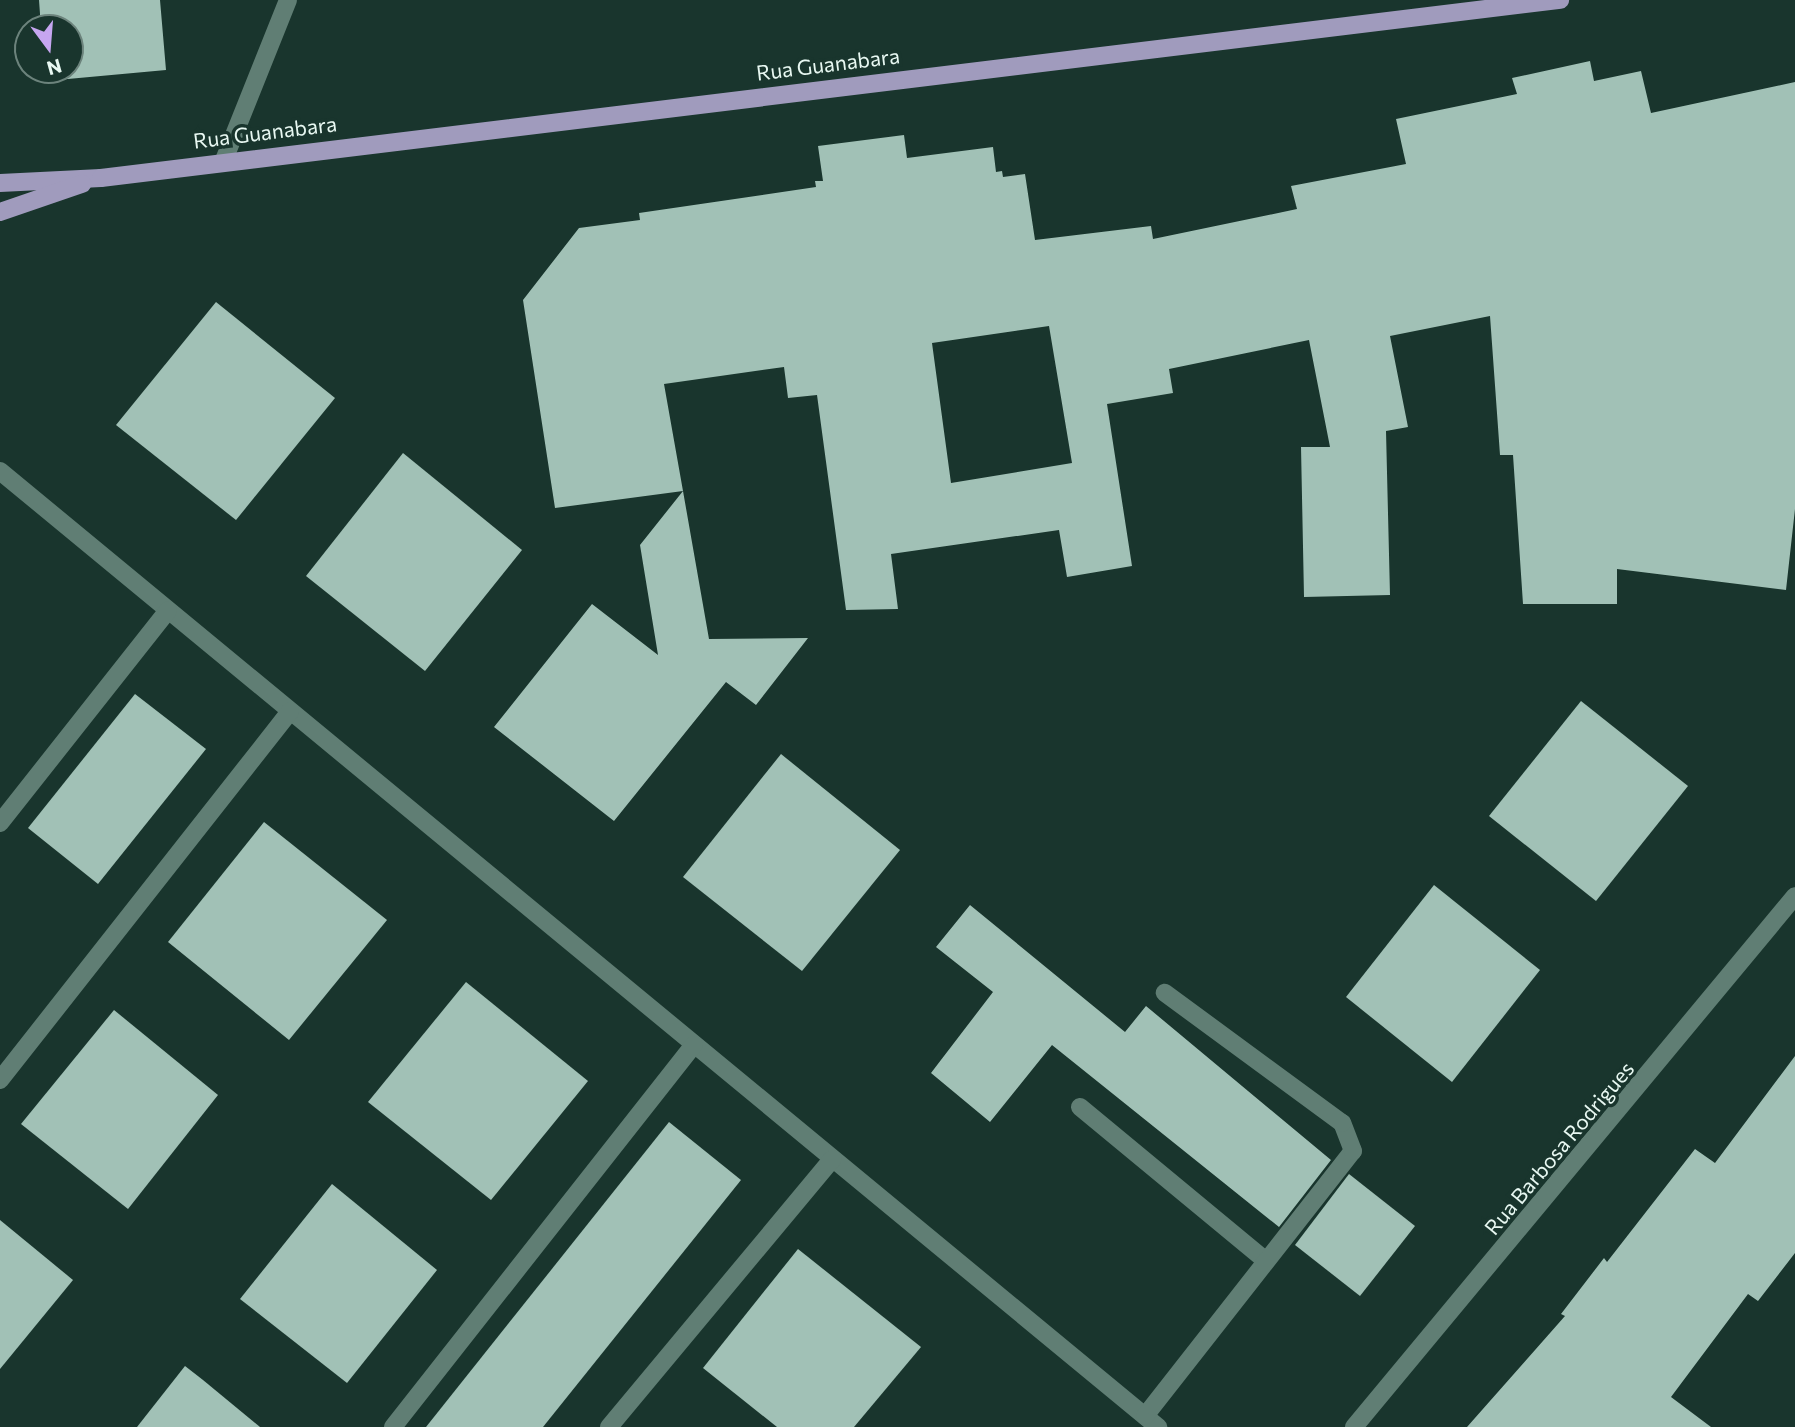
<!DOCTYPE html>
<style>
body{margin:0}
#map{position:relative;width:1795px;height:1427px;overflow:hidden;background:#19352d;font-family:Commissioner,sans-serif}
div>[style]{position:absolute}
.building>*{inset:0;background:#a1c1b6}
.minor>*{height:18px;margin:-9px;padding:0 9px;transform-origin:9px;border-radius:9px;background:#607e74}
.major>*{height:18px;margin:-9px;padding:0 9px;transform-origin:9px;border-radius:9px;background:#a09bbd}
span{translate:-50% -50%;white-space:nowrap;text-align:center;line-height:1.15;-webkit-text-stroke:7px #19352d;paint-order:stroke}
.street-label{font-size:21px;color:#e8f8f2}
.north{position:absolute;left:14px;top:14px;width:70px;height:70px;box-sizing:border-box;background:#19352d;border:2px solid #6c837c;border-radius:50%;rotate:164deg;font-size:19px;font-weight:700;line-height:28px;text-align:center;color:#e8f8f2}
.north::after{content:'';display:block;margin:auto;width:24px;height:32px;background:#c6a6f0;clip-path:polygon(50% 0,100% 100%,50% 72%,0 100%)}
</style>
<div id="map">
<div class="building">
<div style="clip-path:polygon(39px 0,160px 0,166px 70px,46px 81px,45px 70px,70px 70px,70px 28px,41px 28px)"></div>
<div style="clip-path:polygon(evenodd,1590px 61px,1594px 81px,1641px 71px,1651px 113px,1795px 82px,1795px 509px,1786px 590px,1617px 569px,1617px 604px,1523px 604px,1513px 455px,1500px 455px,1490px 316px,1390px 336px,1408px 427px,1386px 431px,1390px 595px,1304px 597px,1301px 447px,1330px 447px,1309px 340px,1169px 369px,1173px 393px,1107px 404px,1132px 566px,1067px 577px,1059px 530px,891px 554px,898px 609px,846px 610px,817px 395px,788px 398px,784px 367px,664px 384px,683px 491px,555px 508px,523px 300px,579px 228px,640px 220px,639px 213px,816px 187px,815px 181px,823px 181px,818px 146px,904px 135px,907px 158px,993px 147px,996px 172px,1002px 171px,1003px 177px,1025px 174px,1035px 240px,1151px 226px,1153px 239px,1297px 209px,1291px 186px,1406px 164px,1396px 119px,1517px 94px,1512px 78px,1590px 61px,1049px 326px,1072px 463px,951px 483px,932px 343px,1049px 326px)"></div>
<div style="clip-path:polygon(216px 302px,335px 398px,236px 520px,116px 425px)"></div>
<div style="clip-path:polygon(403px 453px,522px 550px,425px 671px,306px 576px)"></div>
<div style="clip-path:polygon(683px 491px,709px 639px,808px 638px,756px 705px,726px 682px,614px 821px,494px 727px,592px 604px,658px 655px,640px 545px)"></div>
<div style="clip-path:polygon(135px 694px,206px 749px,98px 884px,28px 828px)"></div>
<div style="clip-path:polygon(1581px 701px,1688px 786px,1596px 901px,1489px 816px)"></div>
<div style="clip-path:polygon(781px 754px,900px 850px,802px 971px,683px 877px)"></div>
<div style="clip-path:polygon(264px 822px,387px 920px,289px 1040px,168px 942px)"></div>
<div style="clip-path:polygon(1434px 885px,1540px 970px,1452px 1082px,1346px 997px)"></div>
<div style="clip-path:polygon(970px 905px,1125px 1032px,1146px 1006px,1331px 1160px,1279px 1227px,1052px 1045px,990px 1122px,931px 1073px,993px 992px,936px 947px)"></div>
<div style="clip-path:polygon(466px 982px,588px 1081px,491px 1200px,368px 1102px)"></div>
<div style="clip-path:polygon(114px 1010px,218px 1095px,128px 1209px,21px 1124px)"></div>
<div style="clip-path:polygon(1795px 1056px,1795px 1253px,1758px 1301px,1748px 1294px,1671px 1397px,1711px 1427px,1467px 1427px,1565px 1316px,1561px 1314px,1604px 1258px,1607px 1262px,1695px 1149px,1715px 1163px)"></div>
<div style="clip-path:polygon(669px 1122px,741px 1180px,543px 1427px,426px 1427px)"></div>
<div style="clip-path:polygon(1349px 1174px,1415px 1226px,1360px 1296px,1295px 1245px)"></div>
<div style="clip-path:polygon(332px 1184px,437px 1270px,347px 1383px,240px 1299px)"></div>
<div style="clip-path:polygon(0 1220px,73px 1280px,0 1369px)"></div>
<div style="clip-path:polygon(798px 1249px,921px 1347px,854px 1427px,777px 1427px,703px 1368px)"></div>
<div style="clip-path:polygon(185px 1366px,203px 1380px,260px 1427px,137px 1427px)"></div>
</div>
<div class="minor">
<div style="left:224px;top:160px;width:172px;rotate:-68.2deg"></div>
<div style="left:0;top:471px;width:1502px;rotate:39.54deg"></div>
<div style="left:0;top:823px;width:271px;rotate:-51.7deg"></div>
<div style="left:0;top:1080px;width:469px;rotate:-51.8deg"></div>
<div style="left:1080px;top:1107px;width:241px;rotate:39.6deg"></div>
<div style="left:1145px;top:1416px;width:337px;rotate:-51.9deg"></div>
<div style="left:1353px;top:1151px;width:30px;rotate:-111deg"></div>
<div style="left:1342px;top:1123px;width:220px;rotate:-143.7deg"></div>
<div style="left:393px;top:1427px;width:486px;rotate:-51.8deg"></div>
<div style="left:609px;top:1427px;width:349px;rotate:-50.2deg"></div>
<div style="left:1354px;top:1427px;width:690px;rotate:-50.29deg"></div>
</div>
<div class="major">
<div style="left:0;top:183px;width:101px;rotate:-2.8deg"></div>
<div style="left:101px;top:178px;width:1470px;rotate:-6.96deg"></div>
<div style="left:0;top:212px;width:87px;rotate:-18.9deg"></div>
</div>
<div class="street-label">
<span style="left:828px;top:64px;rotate:-7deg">Rua Guanabara</span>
<span style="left:265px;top:132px;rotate:-7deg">Rua Guanabara</span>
<span style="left:1559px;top:1148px;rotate:-50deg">Rua Barbosa Rodrigues</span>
</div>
<div class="north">N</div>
</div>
